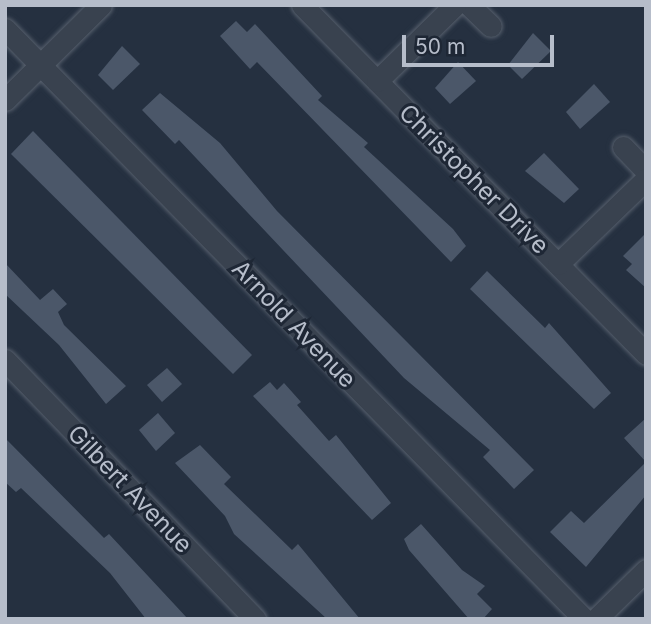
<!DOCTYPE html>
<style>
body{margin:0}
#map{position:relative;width:651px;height:624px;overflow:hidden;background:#253040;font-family:Inter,sans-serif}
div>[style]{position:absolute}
.building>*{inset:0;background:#4b5769}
.roads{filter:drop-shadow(0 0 2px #57606d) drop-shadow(0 0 2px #57606d)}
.minor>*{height:21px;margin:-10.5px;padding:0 10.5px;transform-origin:10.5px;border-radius:10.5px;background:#39424f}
span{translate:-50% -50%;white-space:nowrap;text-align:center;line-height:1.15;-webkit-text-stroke:6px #1e2735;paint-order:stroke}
.street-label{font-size:24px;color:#b6bdca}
.frame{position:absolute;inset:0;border:7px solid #b6bdca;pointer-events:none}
.scale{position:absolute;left:402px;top:35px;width:152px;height:32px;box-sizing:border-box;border:4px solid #b6bdca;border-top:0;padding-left:9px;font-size:21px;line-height:24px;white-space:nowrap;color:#b6bdca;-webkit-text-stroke:5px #1e2735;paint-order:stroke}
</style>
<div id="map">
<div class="building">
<div style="clip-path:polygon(236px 21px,247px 32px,255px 24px,322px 96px,318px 100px,368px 143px,364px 147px,453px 229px,466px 246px,451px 262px,257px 62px,250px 69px,220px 36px)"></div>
<div style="clip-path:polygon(533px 33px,551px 51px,522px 79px,508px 65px)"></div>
<div style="clip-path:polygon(122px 46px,140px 64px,113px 90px,98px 75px)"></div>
<div style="clip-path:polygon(458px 62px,476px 81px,450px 104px,435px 88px)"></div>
<div style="clip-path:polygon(594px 84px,610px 102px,580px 129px,566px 112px)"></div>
<div style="clip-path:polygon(160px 93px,220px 143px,277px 211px,534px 470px,514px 489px,483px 457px,490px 450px,404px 378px,179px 140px,175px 144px,142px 110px)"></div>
<div style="clip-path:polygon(33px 131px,252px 355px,233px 374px,11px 154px)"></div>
<div style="clip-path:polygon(544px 153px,579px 189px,564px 203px,525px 171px)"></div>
<div style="clip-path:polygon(646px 233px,646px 288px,626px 270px,632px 264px,623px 256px)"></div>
<div style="clip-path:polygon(5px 263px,40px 300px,53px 289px,67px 304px,58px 312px,64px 325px,126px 386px,106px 404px,59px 345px,5px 294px)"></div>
<div style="clip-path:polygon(487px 271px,545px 328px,549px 323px,611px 393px,594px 409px,470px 289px)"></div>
<div style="clip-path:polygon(167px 368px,182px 384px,162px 402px,147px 385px)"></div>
<div style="clip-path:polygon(270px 382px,277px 390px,284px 383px,301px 402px,297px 405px,329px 441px,336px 435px,391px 503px,372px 520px,253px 396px)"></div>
<div style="clip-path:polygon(158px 413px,175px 433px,156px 451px,139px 430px)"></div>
<div style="clip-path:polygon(646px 418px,646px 495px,586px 567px,550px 532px,571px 511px,584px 523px,646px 462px,624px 438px)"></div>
<div style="clip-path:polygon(5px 438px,104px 538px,109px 534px,188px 619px,146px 619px,110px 573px,21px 488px,16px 492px,5px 482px)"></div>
<div style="clip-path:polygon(200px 445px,231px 477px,224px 484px,292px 550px,298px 544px,360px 619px,327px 619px,234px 534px,225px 516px,175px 463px)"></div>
<div style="clip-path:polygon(421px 524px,462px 570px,485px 586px,477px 594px,492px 609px,483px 619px,469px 619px,409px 550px,404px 539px)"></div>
</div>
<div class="roads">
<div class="minor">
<div style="left:302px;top:5px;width:490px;rotate:45.4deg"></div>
<div style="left:469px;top:5px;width:30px;rotate:44deg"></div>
<div style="left:5px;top:29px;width:827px;rotate:45.54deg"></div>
<div style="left:377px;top:81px;width:109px;rotate:-44.3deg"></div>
<div style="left:5px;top:100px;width:135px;rotate:-44.7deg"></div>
<div style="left:623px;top:147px;width:33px;rotate:46deg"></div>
<div style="left:558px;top:264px;width:122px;rotate:-44deg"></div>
<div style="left:5px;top:360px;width:360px;rotate:46deg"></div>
<div style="left:596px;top:619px;width:70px;rotate:-44.4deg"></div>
</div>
</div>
<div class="street-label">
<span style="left:474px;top:179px;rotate:45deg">Christopher Drive</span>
<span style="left:294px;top:324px;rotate:46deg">Arnold Avenue</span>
<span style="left:130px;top:489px;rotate:46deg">Gilbert Avenue</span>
</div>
<div class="frame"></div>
<div class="scale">50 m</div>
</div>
